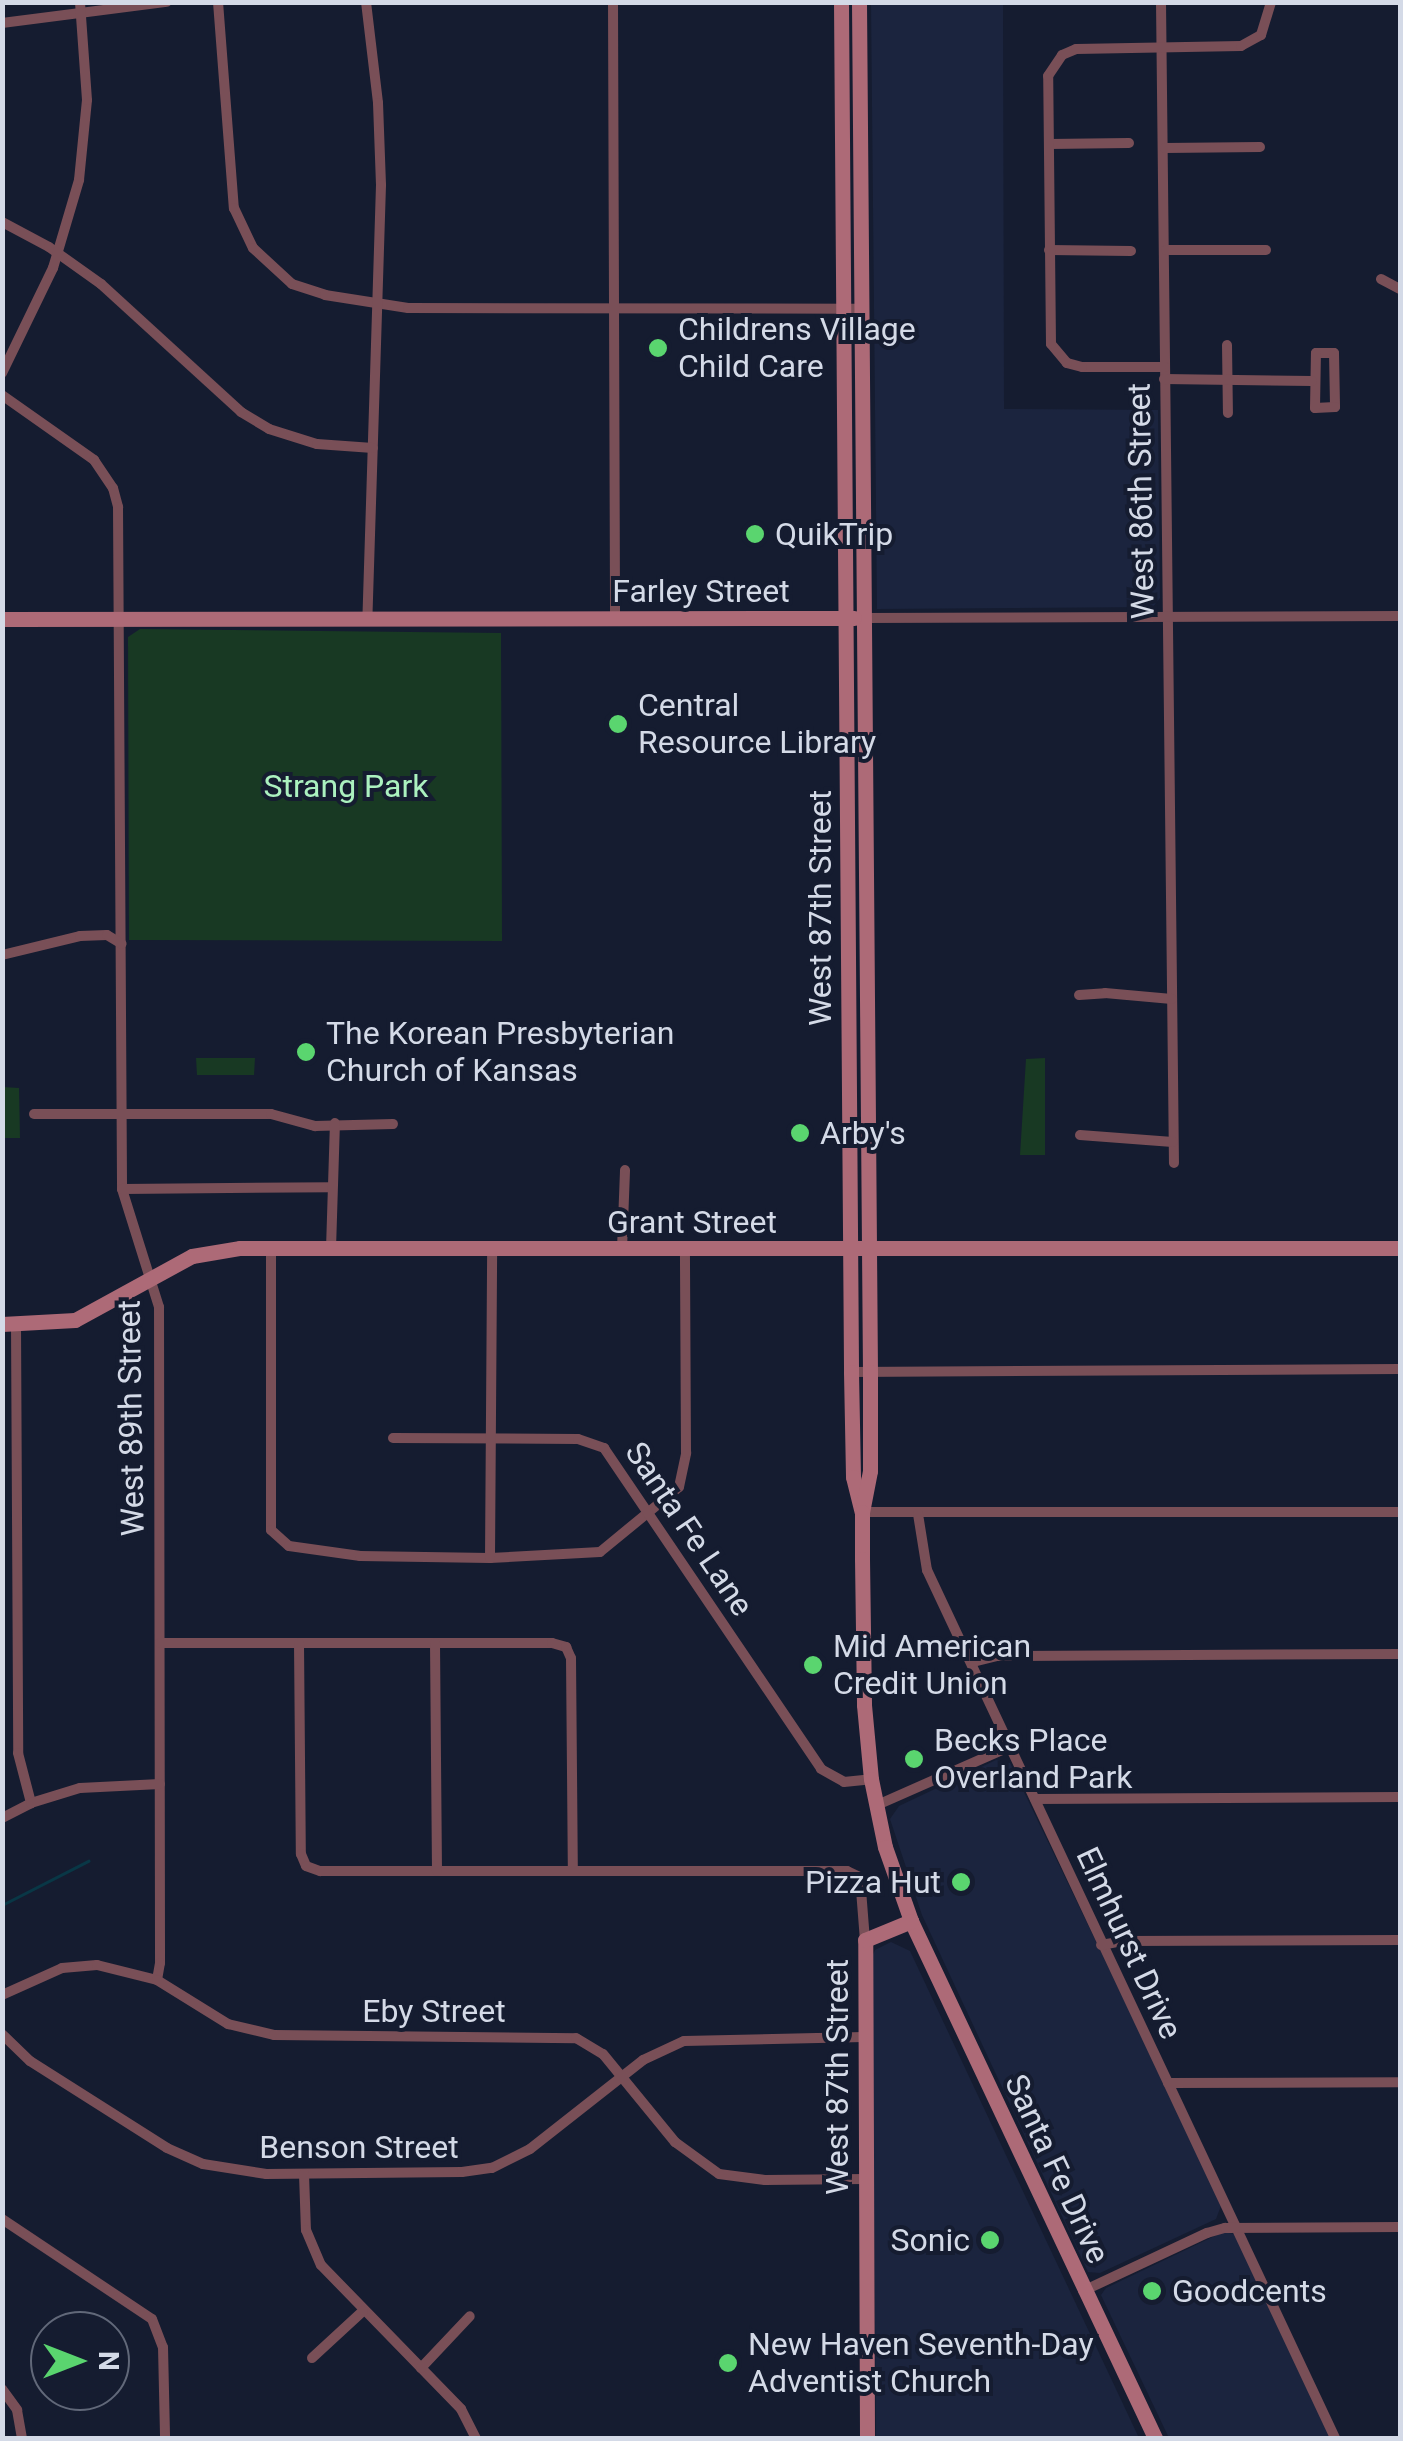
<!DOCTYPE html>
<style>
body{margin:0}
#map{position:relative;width:1403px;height:2441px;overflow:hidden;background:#151c30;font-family:Roboto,sans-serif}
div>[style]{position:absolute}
.built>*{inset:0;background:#1b243e}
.green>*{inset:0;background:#183923}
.stream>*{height:2.5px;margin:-1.25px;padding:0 1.25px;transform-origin:1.25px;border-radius:1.25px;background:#093746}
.street>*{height:10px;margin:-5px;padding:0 5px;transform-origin:5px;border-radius:5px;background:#794f57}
.secondary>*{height:15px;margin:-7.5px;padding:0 7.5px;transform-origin:7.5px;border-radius:7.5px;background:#ad6a77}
.dots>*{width:28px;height:28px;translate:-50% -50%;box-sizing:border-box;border:5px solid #151c30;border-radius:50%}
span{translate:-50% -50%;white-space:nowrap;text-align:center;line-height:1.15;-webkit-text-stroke:8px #151c30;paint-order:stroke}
.poi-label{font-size:32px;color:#d4dae7}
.left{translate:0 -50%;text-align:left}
.right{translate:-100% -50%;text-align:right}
.street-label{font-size:32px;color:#d4dae7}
.park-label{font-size:32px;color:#abf1bf}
.frame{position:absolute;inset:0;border:5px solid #d4dae7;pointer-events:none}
.north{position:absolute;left:30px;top:2311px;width:100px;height:100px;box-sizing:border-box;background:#151c30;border:2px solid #616879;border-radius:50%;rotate:90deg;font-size:28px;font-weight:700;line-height:40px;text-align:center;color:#d4dae7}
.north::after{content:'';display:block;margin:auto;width:35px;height:45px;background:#5ad56f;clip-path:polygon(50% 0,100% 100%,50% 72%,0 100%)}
</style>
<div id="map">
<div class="built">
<div style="clip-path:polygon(871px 3px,1003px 3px,1004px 409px,1158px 410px,1160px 598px,1153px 607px,877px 609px)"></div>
<div style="clip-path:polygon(996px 1760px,1010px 1763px,1222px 2203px,1216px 2219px,1100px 2273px,1088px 2272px,922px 1915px,890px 1819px,899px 1806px)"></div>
<div style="clip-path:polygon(891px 1942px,910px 1951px,1139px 2438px,876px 2438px,872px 1957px,875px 1950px)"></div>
<div style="clip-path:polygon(1223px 2232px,1235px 2234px,1331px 2438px,1169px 2438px,1101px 2295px,1106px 2288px)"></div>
</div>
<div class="green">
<div style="clip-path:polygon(140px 629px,501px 633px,502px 941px,129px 940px,128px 637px)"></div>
<div style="clip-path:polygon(196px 1058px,255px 1058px,254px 1075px,197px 1075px)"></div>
<div style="clip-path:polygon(1045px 1058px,1045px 1155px,1020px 1155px,1026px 1059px)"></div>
<div style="clip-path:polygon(3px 1087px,19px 1088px,20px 1138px,3px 1138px)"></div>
</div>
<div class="stream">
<div style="left:2px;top:1905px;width:97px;rotate:-27.1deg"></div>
</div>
<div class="street">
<div style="left:218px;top:2px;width:207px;rotate:85.6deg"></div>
<div style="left:234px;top:208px;width:44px;rotate:64.6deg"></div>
<div style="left:253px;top:248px;width:53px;rotate:42.7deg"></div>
<div style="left:292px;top:284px;width:35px;rotate:18deg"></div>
<div style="left:325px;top:295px;width:84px;rotate:8.9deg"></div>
<div style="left:408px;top:308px;width:451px;rotate:0.1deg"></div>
<div style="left:366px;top:2px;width:102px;rotate:83.2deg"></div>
<div style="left:378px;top:103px;width:82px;rotate:87.9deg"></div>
<div style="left:381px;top:185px;width:434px;rotate:91.8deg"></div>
<div style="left:613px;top:2px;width:616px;rotate:89.81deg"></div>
<div style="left:1161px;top:2px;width:1161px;rotate:89.36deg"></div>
<div style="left:2px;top:23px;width:166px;rotate:-7.3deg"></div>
<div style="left:1049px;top:144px;width:80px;rotate:-0.7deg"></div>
<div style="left:1165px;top:148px;width:95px;rotate:-0.6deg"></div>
<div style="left:2px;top:222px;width:53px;rotate:28deg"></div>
<div style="left:49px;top:247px;width:64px;rotate:35.4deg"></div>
<div style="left:101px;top:284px;width:190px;rotate:42.4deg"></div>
<div style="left:241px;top:412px;width:33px;rotate:31deg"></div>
<div style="left:269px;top:429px;width:50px;rotate:17.4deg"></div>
<div style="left:317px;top:444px;width:56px;rotate:4.1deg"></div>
<div style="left:1049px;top:250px;width:82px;rotate:0.7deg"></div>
<div style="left:1166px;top:250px;width:100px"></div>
<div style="left:1381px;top:279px;width:21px;rotate:28deg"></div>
<div style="left:1227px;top:345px;width:68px;rotate:89.2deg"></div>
<div style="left:1316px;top:353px;width:18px"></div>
<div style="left:1334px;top:353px;width:54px;rotate:88.9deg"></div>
<div style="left:1335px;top:407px;width:20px;rotate:177deg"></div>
<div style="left:1315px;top:408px;width:55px;rotate:-89deg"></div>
<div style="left:1165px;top:367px;width:83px;rotate:180deg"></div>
<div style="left:1082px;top:367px;width:16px;rotate:-165deg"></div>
<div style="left:1067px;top:363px;width:25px;rotate:-130deg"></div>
<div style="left:1051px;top:344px;width:268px;rotate:-90.6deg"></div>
<div style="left:1048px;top:76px;width:25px;rotate:-56deg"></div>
<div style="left:1062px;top:55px;width:15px;rotate:-23deg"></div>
<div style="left:1076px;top:49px;width:165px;rotate:-1deg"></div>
<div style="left:1241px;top:46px;width:23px;rotate:-29deg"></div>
<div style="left:1261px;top:35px;width:34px;rotate:-73deg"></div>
<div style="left:2px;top:373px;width:117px;rotate:-64.1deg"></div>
<div style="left:53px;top:268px;width:92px;rotate:-73.5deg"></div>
<div style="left:79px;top:180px;width:80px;rotate:-84.3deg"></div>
<div style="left:87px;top:100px;width:98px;rotate:-94.1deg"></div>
<div style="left:1164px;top:379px;width:148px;rotate:0.8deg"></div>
<div style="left:2px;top:395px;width:113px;rotate:35.2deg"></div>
<div style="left:94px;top:460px;width:34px;rotate:56deg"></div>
<div style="left:113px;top:488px;width:20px;rotate:75deg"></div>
<div style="left:118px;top:507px;width:682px;rotate:89.66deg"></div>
<div style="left:122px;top:1189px;width:124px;rotate:72.6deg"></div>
<div style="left:159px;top:1307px;width:656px;rotate:89.91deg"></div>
<div style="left:160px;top:1963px;width:17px;rotate:100deg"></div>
<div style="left:863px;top:618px;width:537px;rotate:-0.21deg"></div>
<div style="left:2px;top:955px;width:80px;rotate:-13.7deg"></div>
<div style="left:80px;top:936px;width:27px;rotate:-2deg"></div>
<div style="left:107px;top:935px;width:17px;rotate:31deg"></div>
<div style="left:1079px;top:995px;width:26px;rotate:-4deg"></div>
<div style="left:1105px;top:993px;width:67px;rotate:5.1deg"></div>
<div style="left:34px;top:1114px;width:237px"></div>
<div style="left:271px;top:1114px;width:46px;rotate:15.3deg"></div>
<div style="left:315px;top:1126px;width:78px;rotate:-1.5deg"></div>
<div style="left:1080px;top:1135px;width:93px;rotate:4.3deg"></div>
<div style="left:122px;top:1189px;width:209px;rotate:-0.5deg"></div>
<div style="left:271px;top:1249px;width:281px;rotate:90deg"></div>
<div style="left:271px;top:1530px;width:24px;rotate:42deg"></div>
<div style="left:289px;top:1546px;width:72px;rotate:8deg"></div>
<div style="left:360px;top:1556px;width:130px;rotate:0.9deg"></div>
<div style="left:490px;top:1558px;width:110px;rotate:-3.1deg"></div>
<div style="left:600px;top:1552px;width:102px;rotate:-39.4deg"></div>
<div style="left:679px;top:1487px;width:35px;rotate:-78deg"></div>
<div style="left:686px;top:1453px;width:204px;rotate:-90.3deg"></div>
<div style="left:331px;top:1249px;width:126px;rotate:-88.2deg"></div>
<div style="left:622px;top:1249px;width:79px;rotate:-87.8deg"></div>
<div style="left:16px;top:1324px;width:429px;rotate:89.7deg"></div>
<div style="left:18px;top:1753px;width:52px;rotate:75.4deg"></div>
<div style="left:851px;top:1372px;width:549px;rotate:-0.31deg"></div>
<div style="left:393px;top:1438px;width:185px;rotate:0.3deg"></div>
<div style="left:578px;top:1439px;width:28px;rotate:19deg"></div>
<div style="left:604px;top:1448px;width:387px;rotate:55.9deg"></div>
<div style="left:821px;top:1769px;width:26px;rotate:29deg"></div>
<div style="left:844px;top:1782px;width:27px;rotate:-6deg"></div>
<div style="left:862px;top:1512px;width:538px"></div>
<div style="left:918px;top:1514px;width:57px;rotate:80.9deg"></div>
<div style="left:927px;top:1570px;width:959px;rotate:64.82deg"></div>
<div style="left:490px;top:1558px;width:309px;rotate:-89.6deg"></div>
<div style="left:160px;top:1643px;width:392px"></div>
<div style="left:552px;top:1643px;width:15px;rotate:16deg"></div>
<div style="left:566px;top:1647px;width:12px;rotate:66deg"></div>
<div style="left:571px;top:1658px;width:213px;rotate:89.5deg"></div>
<div style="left:299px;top:1643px;width:211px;rotate:89.5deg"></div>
<div style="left:301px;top:1854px;width:13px;rotate:67deg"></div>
<div style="left:306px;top:1866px;width:15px;rotate:20deg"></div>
<div style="left:320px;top:1871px;width:527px"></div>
<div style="left:847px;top:1871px;width:14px;rotate:25deg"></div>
<div style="left:860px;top:1877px;width:63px;rotate:85.5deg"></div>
<div style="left:435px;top:1643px;width:228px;rotate:89.5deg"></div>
<div style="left:973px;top:1662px;width:25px;rotate:-14deg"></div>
<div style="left:997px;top:1656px;width:403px;rotate:-0.3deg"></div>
<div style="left:1035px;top:1799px;width:365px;rotate:-0.3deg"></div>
<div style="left:875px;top:1806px;width:149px;rotate:-23.8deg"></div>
<div style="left:2px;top:1818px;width:33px;rotate:-27deg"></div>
<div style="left:31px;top:1803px;width:51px;rotate:-17deg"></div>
<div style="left:80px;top:1788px;width:80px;rotate:-2.9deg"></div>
<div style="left:1101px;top:1945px;width:22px;rotate:-10deg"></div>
<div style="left:1123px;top:1941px;width:277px;rotate:-0.2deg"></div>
<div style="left:2px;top:1995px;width:66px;rotate:-24.2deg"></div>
<div style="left:62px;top:1968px;width:35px;rotate:-5deg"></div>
<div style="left:97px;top:1965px;width:62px;rotate:14deg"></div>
<div style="left:157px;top:1980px;width:84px;rotate:31.8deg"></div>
<div style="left:228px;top:2024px;width:47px;rotate:13.4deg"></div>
<div style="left:274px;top:2035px;width:302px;rotate:0.6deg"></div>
<div style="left:576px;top:2038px;width:31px;rotate:31deg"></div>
<div style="left:603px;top:2054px;width:114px;rotate:50.7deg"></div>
<div style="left:675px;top:2142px;width:54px;rotate:36deg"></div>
<div style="left:719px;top:2174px;width:46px;rotate:7.4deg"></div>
<div style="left:765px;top:2180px;width:100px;rotate:-0.6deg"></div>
<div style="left:2px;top:2034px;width:39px;rotate:44deg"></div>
<div style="left:30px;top:2061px;width:162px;rotate:32.4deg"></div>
<div style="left:167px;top:2148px;width:39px;rotate:24deg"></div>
<div style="left:203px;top:2164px;width:64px;rotate:9deg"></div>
<div style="left:266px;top:2174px;width:196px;rotate:-0.6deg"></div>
<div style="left:462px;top:2172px;width:30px;rotate:-8deg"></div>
<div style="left:492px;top:2168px;width:42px;rotate:-26.6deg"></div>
<div style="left:530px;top:2149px;width:144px;rotate:-38.2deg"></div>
<div style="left:643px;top:2060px;width:45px;rotate:-24.9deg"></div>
<div style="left:684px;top:2041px;width:180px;rotate:-1.3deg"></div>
<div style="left:1168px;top:2083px;width:232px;rotate:-0.2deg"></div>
<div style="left:304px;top:2174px;width:56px;rotate:88deg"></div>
<div style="left:306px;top:2230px;width:38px;rotate:67deg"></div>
<div style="left:321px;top:2265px;width:201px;rotate:45.8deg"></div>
<div style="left:461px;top:2409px;width:33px;rotate:63deg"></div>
<div style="left:2px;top:2219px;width:180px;rotate:33.7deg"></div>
<div style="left:152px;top:2319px;width:30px;rotate:69deg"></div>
<div style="left:163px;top:2347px;width:91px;rotate:88.7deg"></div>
<div style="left:1083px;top:2291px;width:137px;rotate:-25.1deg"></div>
<div style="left:1207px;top:2233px;width:19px;rotate:-16deg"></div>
<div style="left:1225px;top:2228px;width:175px;rotate:-0.3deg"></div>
<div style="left:312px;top:2358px;width:69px;rotate:-42.7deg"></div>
<div style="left:421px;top:2368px;width:71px;rotate:-46.7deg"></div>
<div style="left:2px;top:2389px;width:26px;rotate:54deg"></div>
<div style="left:17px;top:2410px;width:28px;rotate:80deg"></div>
</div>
<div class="secondary">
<div style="left:841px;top:2px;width:1370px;rotate:89.58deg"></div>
<div style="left:851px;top:1372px;width:105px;rotate:88.9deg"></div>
<div style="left:853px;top:1477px;width:36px;rotate:76deg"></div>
<div style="left:859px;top:2px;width:1370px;rotate:89.54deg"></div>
<div style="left:870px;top:1372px;width:99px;rotate:90deg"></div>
<div style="left:870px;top:1471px;width:42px;rotate:101deg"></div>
<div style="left:862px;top:1512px;width:47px;rotate:90deg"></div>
<div style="left:862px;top:1559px;width:146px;rotate:89.2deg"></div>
<div style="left:864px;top:1705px;width:74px;rotate:84.6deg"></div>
<div style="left:871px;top:1779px;width:69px;rotate:78.4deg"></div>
<div style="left:885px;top:1847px;width:78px;rotate:70.6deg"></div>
<div style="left:911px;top:1921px;width:572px;rotate:64.73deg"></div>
<div style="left:2px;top:619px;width:852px;rotate:-0.07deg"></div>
<div style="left:2px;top:1324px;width:73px;rotate:-3.1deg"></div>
<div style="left:75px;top:1320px;width:133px;rotate:-28.7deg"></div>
<div style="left:192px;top:1256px;width:49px;rotate:-9.5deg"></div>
<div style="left:240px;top:1248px;width:1160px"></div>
<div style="left:867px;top:2438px;width:498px;rotate:-90.2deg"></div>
<div style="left:865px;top:1940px;width:50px;rotate:-22.4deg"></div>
</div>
<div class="dots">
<div style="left:658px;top:348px;background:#5ad56f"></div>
<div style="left:755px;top:534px;background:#5ad56f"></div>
<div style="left:618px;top:724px;background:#5ad56f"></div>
<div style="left:306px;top:1052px;background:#5ad56f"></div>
<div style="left:800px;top:1133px;background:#5ad56f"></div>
<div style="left:813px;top:1665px;background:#5ad56f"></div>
<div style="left:914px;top:1759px;background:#5ad56f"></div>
<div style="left:961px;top:1882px;background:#5ad56f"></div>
<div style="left:990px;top:2240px;background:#5ad56f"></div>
<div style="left:1152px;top:2291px;background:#5ad56f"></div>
<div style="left:728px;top:2363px;background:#5ad56f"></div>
</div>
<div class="poi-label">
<span class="left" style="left:678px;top:348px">Childrens Village<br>Child Care</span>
<span class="left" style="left:775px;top:534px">QuikTrip</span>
<span class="left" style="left:638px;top:724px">Central<br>Resource Library</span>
<span class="left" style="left:326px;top:1052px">The Korean Presbyterian<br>Church of Kansas</span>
<span class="left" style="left:820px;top:1133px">Arby's</span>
<span class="left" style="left:833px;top:1665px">Mid American<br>Credit Union</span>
<span class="left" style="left:934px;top:1759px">Becks Place<br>Overland Park</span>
<span class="right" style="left:941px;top:1882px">Pizza Hut</span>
<span class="right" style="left:970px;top:2240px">Sonic</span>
<span class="left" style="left:1172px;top:2291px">Goodcents</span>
<span class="left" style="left:748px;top:2363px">New Haven Seventh-Day<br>Adventist Church</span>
</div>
<div class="street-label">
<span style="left:1141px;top:501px;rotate:-91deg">West 86th Street</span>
<span style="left:701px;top:591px">Farley Street</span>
<span style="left:820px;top:908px;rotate:-90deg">West 87th Street</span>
<span style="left:692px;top:1222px">Grant Street</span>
<span style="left:131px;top:1418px;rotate:-91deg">West 89th Street</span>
<span style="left:689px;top:1529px;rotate:56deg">Santa Fe Lane</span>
<span style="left:1129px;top:1943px;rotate:65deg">Elmhurst Drive</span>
<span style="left:434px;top:2011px">Eby Street</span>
<span style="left:837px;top:2077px;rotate:-90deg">West 87th Street</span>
<span style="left:359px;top:2147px">Benson Street</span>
<span style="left:1057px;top:2169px;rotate:65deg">Santa Fe Drive</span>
</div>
<div class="park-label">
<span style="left:346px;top:786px">Strang Park</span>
</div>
<div class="frame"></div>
<div class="north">N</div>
</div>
